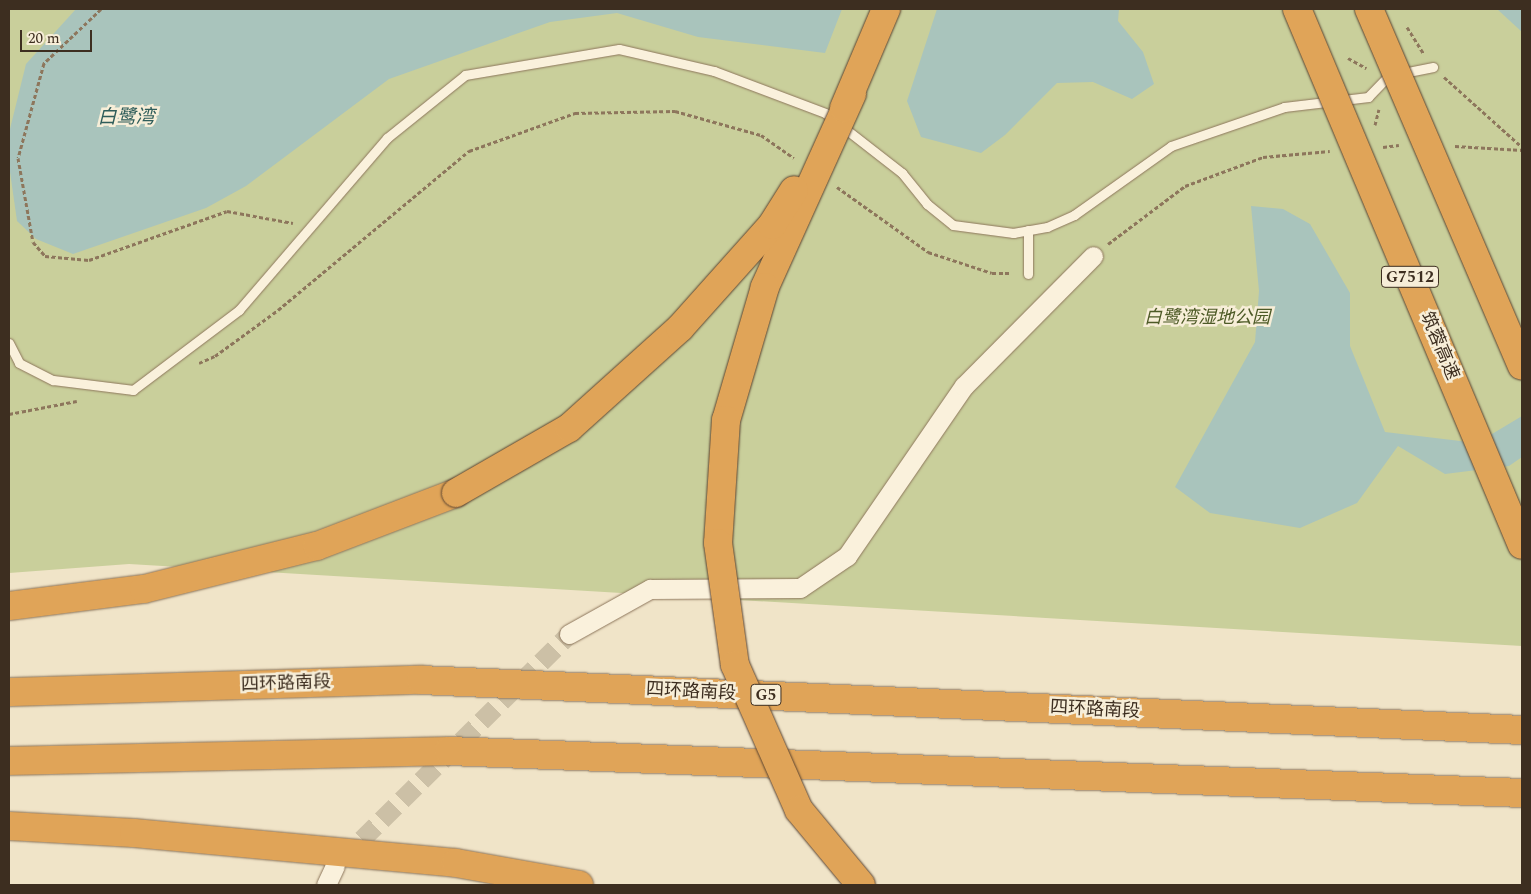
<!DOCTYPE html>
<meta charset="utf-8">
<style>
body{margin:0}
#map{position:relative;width:1531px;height:894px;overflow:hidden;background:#f0e4c8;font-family:Spectral,"Noto Sans SC",serif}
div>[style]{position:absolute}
.green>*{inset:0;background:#c9cf9b}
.water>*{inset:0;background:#a9c4bc}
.street-tunnel>*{height:19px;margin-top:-9.5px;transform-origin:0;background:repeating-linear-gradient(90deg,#ccc0a6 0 19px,transparent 0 28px)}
.path>*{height:3px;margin-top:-1.5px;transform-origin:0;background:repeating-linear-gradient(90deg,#8d765c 0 4px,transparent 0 6.5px)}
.roads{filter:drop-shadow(0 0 1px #8d765c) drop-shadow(0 0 1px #8d765c)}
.lane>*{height:9px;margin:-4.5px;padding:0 4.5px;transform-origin:4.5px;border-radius:4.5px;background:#faf1dc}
.street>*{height:19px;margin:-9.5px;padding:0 9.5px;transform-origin:9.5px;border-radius:9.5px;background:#faf1dc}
.highway>*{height:28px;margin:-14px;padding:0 14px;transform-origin:14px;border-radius:14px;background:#e0a458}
.bridges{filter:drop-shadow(0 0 1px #5b4430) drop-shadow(0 0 1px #5b4430)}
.highway-bridge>*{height:28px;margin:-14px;padding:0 14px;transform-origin:14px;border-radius:14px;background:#e0a458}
span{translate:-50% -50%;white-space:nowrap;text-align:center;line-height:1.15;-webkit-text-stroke:5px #f7eed8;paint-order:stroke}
.shield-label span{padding:1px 4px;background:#f7eed8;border:1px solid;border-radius:4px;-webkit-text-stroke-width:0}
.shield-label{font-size:16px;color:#3d2e20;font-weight:700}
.park-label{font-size:18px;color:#4d5a26;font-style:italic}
.street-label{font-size:18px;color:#3d2e20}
.water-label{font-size:19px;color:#2f5d5a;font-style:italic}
.frame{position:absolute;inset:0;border:10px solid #3d2e20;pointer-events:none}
.scale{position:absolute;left:20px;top:30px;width:72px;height:22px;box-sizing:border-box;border:2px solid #3d2e20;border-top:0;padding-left:6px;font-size:15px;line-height:18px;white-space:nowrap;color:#3d2e20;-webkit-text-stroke:4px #f7eed8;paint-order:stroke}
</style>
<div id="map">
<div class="green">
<div style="clip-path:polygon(9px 9px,1522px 9px,1522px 646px,129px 564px,9px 573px)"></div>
</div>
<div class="water">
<div style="clip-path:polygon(76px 9px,842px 9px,825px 53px,698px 37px,617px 13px,550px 22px,389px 79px,246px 186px,206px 208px,73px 254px,36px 239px,17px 221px,9px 165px,9px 133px,26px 64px)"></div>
<div style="clip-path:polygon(937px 9px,1119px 9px,1118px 21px,1143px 52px,1154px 84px,1132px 99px,1093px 82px,1057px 83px,1005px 135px,981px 153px,921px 137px,907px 101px)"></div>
<div style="clip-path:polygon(1497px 9px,1522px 9px,1522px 32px)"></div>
<div style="clip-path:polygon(1251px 206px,1283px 209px,1310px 224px,1350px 293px,1350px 346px,1385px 432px,1477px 443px,1522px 416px,1522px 457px,1509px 466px,1445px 474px,1398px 446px,1357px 503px,1300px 528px,1210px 513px,1175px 487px,1255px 342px,1259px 291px)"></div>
</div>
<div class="street-tunnel">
<div style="left:342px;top:859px;width:320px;rotate:-44.7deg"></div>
</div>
<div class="path">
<div style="left:101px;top:9px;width:79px;rotate:136.5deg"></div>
<div style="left:44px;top:63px;width:98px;rotate:105.3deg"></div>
<div style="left:18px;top:158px;width:85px;rotate:79.9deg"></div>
<div style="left:33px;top:242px;width:18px;rotate:49deg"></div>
<div style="left:45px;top:256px;width:44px;rotate:5.2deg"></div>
<div style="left:89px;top:260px;width:146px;rotate:-19.5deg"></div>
<div style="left:227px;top:211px;width:67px;rotate:10.3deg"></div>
<div style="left:1407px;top:27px;width:32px;rotate:58deg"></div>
<div style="left:1348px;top:58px;width:21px;rotate:29deg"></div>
<div style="left:1444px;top:77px;width:105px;rotate:41.9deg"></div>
<div style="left:1375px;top:125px;width:16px;rotate:-76deg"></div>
<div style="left:1455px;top:146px;width:67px;rotate:3.4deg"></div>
<div style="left:1383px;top:147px;width:16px;rotate:-7deg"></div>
<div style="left:837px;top:187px;width:112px;rotate:35.5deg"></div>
<div style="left:928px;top:252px;width:67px;rotate:18.2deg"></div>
<div style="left:992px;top:273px;width:19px"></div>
<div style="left:1108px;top:244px;width:96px;rotate:-37deg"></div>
<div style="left:1185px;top:186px;width:83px;rotate:-20.4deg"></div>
<div style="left:1263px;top:157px;width:67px;rotate:-5.1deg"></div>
<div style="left:199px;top:363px;width:17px;rotate:-24deg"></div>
<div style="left:215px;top:356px;width:78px;rotate:-36.1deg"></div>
<div style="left:278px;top:310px;width:249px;rotate:-39.8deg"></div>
<div style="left:469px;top:151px;width:113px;rotate:-19.7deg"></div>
<div style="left:575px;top:113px;width:100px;rotate:-1.1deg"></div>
<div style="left:675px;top:111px;width:89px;rotate:15.6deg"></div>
<div style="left:761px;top:135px;width:40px;rotate:34.9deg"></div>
<div style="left:9px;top:414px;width:69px;rotate:-10.8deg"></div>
</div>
<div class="roads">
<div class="lane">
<div style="left:1028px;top:230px;width:44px;rotate:90deg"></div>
<div style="left:9px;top:343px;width:22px;rotate:63deg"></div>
<div style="left:19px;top:363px;width:38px;rotate:27deg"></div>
<div style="left:53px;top:380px;width:81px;rotate:7.1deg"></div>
<div style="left:133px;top:390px;width:133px;rotate:-37deg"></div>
<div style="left:239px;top:310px;width:227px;rotate:-49.3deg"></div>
<div style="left:387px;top:138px;width:100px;rotate:-38.9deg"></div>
<div style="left:465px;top:75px;width:156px;rotate:-9.6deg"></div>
<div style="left:619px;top:49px;width:98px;rotate:13deg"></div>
<div style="left:714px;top:71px;width:119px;rotate:20.7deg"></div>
<div style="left:825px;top:113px;width:98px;rotate:37.9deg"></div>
<div style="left:902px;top:173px;width:40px;rotate:51deg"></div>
<div style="left:927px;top:204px;width:33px;rotate:39deg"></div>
<div style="left:953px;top:225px;width:61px;rotate:7.6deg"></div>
<div style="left:1013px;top:233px;width:35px;rotate:-10deg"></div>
<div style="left:1047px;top:227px;width:30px;rotate:-24deg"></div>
<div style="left:1074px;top:215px;width:119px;rotate:-35.4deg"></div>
<div style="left:1171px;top:146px;width:120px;rotate:-19deg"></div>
<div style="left:1284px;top:107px;width:85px;rotate:-6.8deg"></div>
<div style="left:1368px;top:97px;width:29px;rotate:-46deg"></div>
<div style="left:1388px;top:76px;width:46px;rotate:-11.3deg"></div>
</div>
<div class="street">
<div style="left:569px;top:634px;width:93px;rotate:-29.1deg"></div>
<div style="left:650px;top:589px;width:150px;rotate:-0.4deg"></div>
<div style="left:800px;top:588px;width:57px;rotate:-34.2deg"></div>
<div style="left:847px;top:556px;width:206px;rotate:-55.5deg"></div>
<div style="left:964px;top:386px;width:183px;rotate:-45.2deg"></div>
<div style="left:326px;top:885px;width:21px;rotate:-65deg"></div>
</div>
<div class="highway">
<div style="left:9px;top:606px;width:136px;rotate:-7.2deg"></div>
<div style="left:144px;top:589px;width:178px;rotate:-14deg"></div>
<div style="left:317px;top:546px;width:149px;rotate:-20.9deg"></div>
<div style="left:9px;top:692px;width:412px;rotate:-1.7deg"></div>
<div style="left:421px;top:680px;width:1102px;rotate:2.6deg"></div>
<div style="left:9px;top:761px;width:440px;rotate:-1.3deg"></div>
<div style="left:449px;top:751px;width:1074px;rotate:2.24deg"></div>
<div style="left:9px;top:826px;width:125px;rotate:3.2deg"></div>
<div style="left:134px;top:833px;width:323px;rotate:5.3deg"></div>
<div style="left:456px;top:863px;width:125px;rotate:10.1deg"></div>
</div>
</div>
<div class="bridges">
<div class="highway-bridge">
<div style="left:1297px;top:9px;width:581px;rotate:67.23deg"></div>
<div style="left:1369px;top:9px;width:388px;rotate:66.8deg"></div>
<div style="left:852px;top:94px;width:212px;rotate:114.3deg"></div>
<div style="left:765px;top:287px;width:139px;rotate:106.3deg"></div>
<div style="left:726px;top:420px;width:123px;rotate:93.7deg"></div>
<div style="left:718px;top:543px;width:123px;rotate:82.1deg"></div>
<div style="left:735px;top:665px;width:158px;rotate:66.2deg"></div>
<div style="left:799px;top:810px;width:97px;rotate:50.4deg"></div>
<div style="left:844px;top:108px;width:108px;rotate:-67deg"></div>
<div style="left:456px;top:493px;width:130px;rotate:-29.9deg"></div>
<div style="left:569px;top:428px;width:149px;rotate:-42deg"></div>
<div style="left:680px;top:328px;width:138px;rotate:-48.2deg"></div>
<div style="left:772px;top:225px;width:41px;rotate:-57.8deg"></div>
</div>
</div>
<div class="shield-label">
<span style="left:1410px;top:277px">G7512</span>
<span style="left:766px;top:695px">G5</span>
</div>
<div class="park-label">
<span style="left:1207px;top:318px">白鹭湾湿地公园</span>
</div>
<div class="street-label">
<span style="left:1439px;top:346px;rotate:67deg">筑蓉高速</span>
<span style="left:286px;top:684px;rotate:-2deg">四环路南段</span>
<span style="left:691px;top:692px;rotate:3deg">四环路南段</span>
<span style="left:1095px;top:710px;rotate:3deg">四环路南段</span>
</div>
<div class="water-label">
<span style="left:126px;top:118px">白鹭湾</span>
</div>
<div class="frame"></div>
<div class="scale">20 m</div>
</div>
